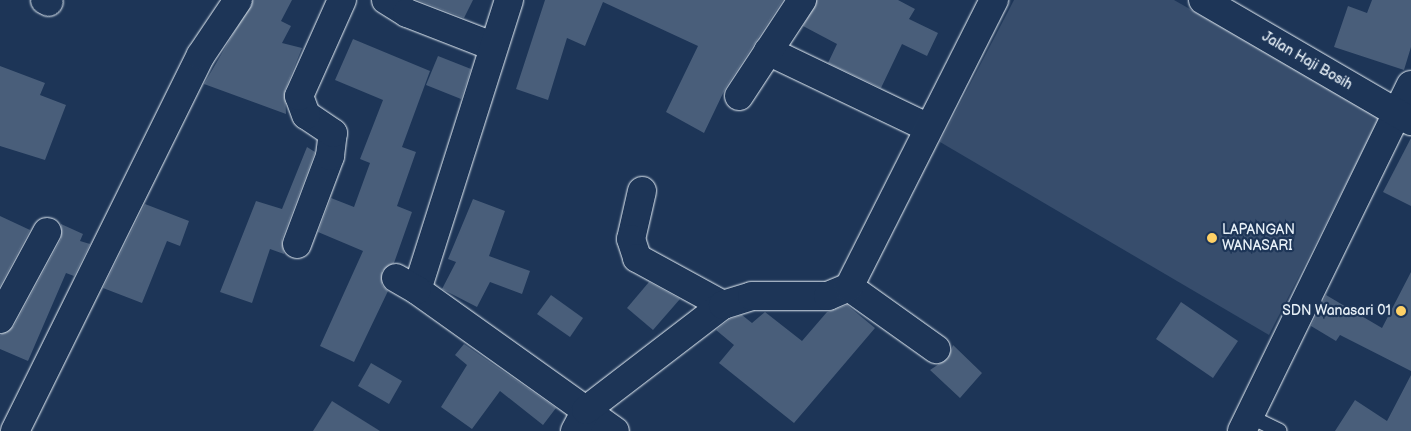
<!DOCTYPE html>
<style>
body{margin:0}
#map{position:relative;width:1411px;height:431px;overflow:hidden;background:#1d3557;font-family:"Balsamiq Sans",sans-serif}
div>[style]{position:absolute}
.green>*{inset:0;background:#374d6c}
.building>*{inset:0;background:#495e7a}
.roads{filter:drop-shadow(0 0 1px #e8f1f8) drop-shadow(0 0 1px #e8f1f8)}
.lane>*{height:14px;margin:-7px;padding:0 7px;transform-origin:7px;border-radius:7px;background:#1d3557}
.street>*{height:28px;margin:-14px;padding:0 14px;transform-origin:14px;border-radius:14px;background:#1d3557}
.secondary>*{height:28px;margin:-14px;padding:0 14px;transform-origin:14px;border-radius:14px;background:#1d3557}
.dots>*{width:14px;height:14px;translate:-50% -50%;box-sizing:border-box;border:2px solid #1d3557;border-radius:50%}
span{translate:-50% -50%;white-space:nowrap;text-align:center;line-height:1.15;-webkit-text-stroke:4.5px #1d3557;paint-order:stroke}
.street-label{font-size:14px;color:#e8f1f8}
.poi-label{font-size:14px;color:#e8f1f8}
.left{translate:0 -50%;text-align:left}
.right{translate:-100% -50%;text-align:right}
</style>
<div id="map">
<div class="green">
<div style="clip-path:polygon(1014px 0,1174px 0,1380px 117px,1269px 335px,940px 142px)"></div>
</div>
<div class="building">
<div style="clip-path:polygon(253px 0,292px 0,281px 21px,291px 26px,282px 43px,302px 48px,285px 90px,286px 114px,204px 84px)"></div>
<div style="clip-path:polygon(417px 0,473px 0,464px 18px)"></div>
<div style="clip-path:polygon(545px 0,783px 0,726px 87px,704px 133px,666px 112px,698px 46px,603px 2px,585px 46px,567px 38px,548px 100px,516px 89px)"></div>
<div style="clip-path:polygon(817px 0,898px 0,915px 9px,909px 19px,938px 33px,927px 56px,902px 44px,881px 88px,828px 63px,837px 44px,803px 26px)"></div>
<div style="clip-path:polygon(1372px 0,1411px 0,1411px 47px,1404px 70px,1334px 47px,1348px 6px,1367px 13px)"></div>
<div style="clip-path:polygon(353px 39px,430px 71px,402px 147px,416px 152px,397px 206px,412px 212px,394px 263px,382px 271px,382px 285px,388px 291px,354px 362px,320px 346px,363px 251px,318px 232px,331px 198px,354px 207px,370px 163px,360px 159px,383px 100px,335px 80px)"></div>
<div style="clip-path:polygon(438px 56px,471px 69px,461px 99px,426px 85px)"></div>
<div style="clip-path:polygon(0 66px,45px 83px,40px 95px,66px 105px,45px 160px,0 146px)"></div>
<div style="clip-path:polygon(1411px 138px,1411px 206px,1383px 192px)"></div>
<div style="clip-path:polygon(307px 147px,315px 152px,282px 239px,284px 254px,270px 249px,252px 303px,220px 292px,256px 201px,282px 209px)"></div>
<div style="clip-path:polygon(473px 199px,505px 211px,489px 256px,530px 271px,522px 294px,490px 282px,477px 307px,442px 289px,456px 262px,448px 259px)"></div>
<div style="clip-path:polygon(145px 204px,189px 221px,180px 246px,167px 241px,142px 303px,103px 288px)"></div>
<div style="clip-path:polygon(0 216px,30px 230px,0 286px)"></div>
<div style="clip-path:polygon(61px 224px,83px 234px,80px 241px,90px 244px,74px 276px,66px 273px,28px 361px,0 349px,0 335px,14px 326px,61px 239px)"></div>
<div style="clip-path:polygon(1411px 272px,1411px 371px,1340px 335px,1336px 341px,1311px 326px,1326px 295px,1382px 328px)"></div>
<div style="clip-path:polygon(649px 282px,680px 299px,653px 330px,627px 308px)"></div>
<div style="clip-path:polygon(551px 295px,583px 318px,570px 337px,537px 314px)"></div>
<div style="clip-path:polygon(1181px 302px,1238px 341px,1213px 378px,1156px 339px)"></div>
<div style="clip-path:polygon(847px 305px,875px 328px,794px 423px,719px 363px,734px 345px,716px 330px,730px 319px,742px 315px,752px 323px,765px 312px,802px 341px,827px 312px)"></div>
<div style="clip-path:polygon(464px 344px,556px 408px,543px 425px,500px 391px,472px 429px,441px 407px,467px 365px,455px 355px)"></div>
<div style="clip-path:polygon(953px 345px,982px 373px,960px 398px,930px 370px,948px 358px)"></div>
<div style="clip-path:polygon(371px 363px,402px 381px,389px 404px,358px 386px)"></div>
<div style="clip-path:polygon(1411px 375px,1411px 431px,1335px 431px,1355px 400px,1387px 421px)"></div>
<div style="clip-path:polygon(332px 401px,380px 431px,313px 431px)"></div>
</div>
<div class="roads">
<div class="lane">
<div style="left:1249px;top:416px;width:34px;rotate:26deg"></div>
</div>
<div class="street">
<div style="left:45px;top:0;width:4px;rotate:27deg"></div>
<div style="left:386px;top:0;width:25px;rotate:32deg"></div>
<div style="left:407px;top:13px;width:91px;rotate:21.2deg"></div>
<div style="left:509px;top:0;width:304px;rotate:107.6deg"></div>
<div style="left:417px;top:290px;width:243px;rotate:35.5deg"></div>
<div style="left:768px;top:51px;width:178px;rotate:25.6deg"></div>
<div style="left:739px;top:96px;width:115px;rotate:-56.7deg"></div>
<div style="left:642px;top:191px;width:49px;rotate:102.9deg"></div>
<div style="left:631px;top:239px;width:20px;rotate:72deg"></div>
<div style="left:637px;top:258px;width:98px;rotate:28.7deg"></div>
<div style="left:297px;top:244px;width:94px;rotate:-69.4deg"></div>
<div style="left:330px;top:156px;width:23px;rotate:-83deg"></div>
<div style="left:333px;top:133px;width:32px;rotate:-146deg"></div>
<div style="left:306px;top:115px;width:20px;rotate:-110deg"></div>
<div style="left:299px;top:96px;width:105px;rotate:-65.9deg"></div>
<div style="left:396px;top:278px;width:24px;rotate:30deg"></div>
<div style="left:849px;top:287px;width:107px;rotate:35.5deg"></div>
<div style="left:0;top:319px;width:99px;rotate:-61.6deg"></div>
<div style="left:15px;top:431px;width:419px;rotate:-63.7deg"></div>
<div style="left:201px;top:55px;width:66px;rotate:-56.1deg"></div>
<div style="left:575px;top:431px;width:24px;rotate:-62deg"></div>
<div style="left:586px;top:410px;width:173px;rotate:-37.5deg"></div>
<div style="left:723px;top:305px;width:30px;rotate:-17deg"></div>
<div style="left:752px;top:296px;width:76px"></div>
<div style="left:828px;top:296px;width:23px;rotate:-23deg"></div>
<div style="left:849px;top:287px;width:322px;rotate:-63.2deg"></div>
<div style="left:1242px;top:431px;width:385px;rotate:-64deg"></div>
</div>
<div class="secondary">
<div style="left:1203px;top:0;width:241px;rotate:30.2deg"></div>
</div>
</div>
<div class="dots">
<div style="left:1212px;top:238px;background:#ffd166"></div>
<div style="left:1401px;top:311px;background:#ffd166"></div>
</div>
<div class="street-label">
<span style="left:1307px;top:61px;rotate:30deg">Jalan Haji Bosih</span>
</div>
<div class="poi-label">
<span class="left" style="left:1222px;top:238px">LAPANGAN<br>WANASARI</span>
<span class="right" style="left:1391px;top:311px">SDN Wanasari 01</span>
</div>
</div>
